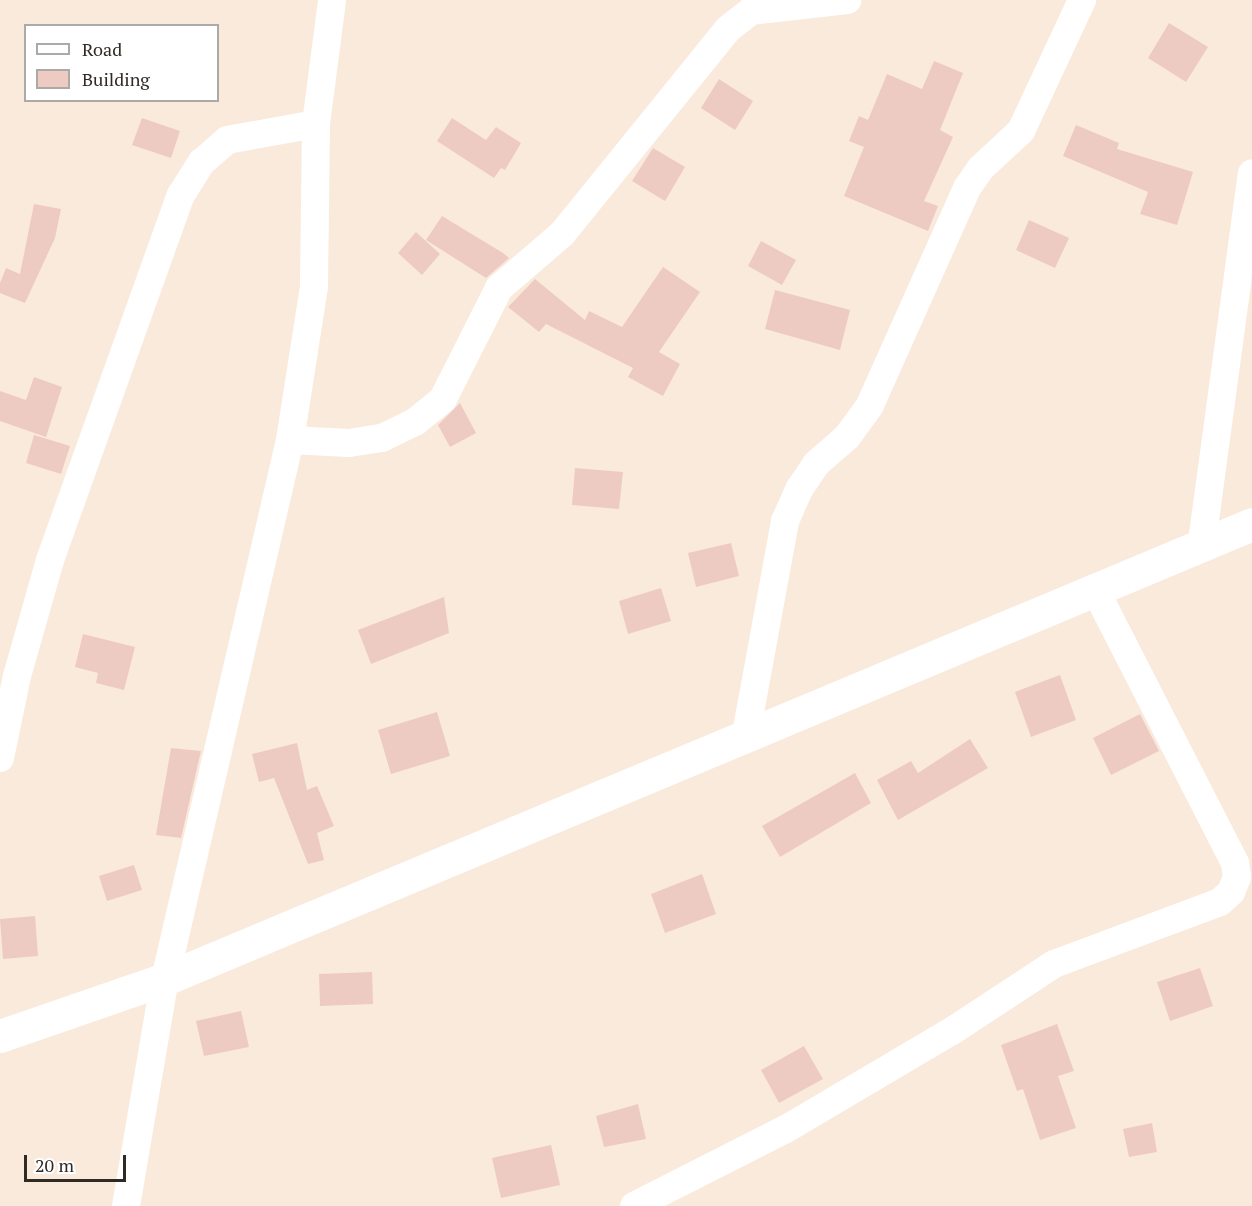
<!DOCTYPE html>
<style>
body{margin:0}
#map{position:relative;width:1252px;height:1206px;overflow:hidden;background:#faeadb;font-family:"PT Serif",serif}
div>[style]{position:absolute}
.building>*{inset:0;background:#eecbc2}
.street>*{height:28px;margin:-14px;padding:0 14px;transform-origin:14px;border-radius:14px;background:#fff}
.secondary>*{height:33px;margin:-16.5px;padding:0 16.5px;transform-origin:16.5px;border-radius:16.5px;background:#fff}
span{translate:-50% -50%;white-space:nowrap;text-align:center;line-height:1.15;-webkit-text-stroke:6px #fff;paint-order:stroke}
.legend{position:absolute;left:24px;top:24px;width:195px;height:78px;box-sizing:border-box;background:#fff;border:2px solid #acaaa7;margin:0;padding:8px 10px;list-style:none;font-size:18px;color:#302a24}
.legend li{display:flex;align-items:center;gap:12px;height:30px}
.legend b{width:30px;border:2px solid #acaaa7}
.scale{position:absolute;left:24px;top:1155px;width:102px;height:27px;box-sizing:border-box;border:3px solid #302a24;border-top:0;padding-left:8px;font-size:18px;line-height:21px;white-space:nowrap;color:#302a24;-webkit-text-stroke:4px #fff;paint-order:stroke}
</style>
<div id="map">
<div class="building">
<div style="clip-path:polygon(1169px 23px,1208px 47px,1186px 82px,1148px 58px)"></div>
<div style="clip-path:polygon(934px 61px,963px 73px,940px 130px,953px 137px,924px 201px,938px 206px,928px 231px,844px 196px,864px 147px,849px 141px,859px 116px,868px 120px,887px 74px,922px 89px)"></div>
<div style="clip-path:polygon(719px 79px,753px 101px,735px 130px,701px 108px)"></div>
<div style="clip-path:polygon(142px 118px,180px 131px,171px 158px,132px 145px)"></div>
<div style="clip-path:polygon(452px 118px,486px 140px,496px 127px,521px 143px,505px 170px,501px 168px,494px 178px,437px 141px)"></div>
<div style="clip-path:polygon(1076px 125px,1119px 143px,1117px 149px,1193px 172px,1177px 225px,1140px 214px,1148px 192px,1063px 156px)"></div>
<div style="clip-path:polygon(653px 148px,685px 167px,665px 201px,632px 181px)"></div>
<div style="clip-path:polygon(34px 204px,61px 209px,55px 238px,25px 303px,0 293px,0 283px,6px 268px,20px 274px)"></div>
<div style="clip-path:polygon(442px 216px,503px 253px,509px 258px,486px 278px,426px 240px)"></div>
<div style="clip-path:polygon(1029px 220px,1069px 238px,1055px 268px,1016px 250px)"></div>
<div style="clip-path:polygon(416px 232px,440px 254px,422px 275px,398px 253px)"></div>
<div style="clip-path:polygon(761px 241px,796px 260px,782px 285px,748px 266px)"></div>
<div style="clip-path:polygon(663px 267px,700px 292px,659px 352px,680px 364px,663px 396px,628px 377px,633px 368px,546px 324px,539px 332px,508px 307px,535px 279px,585px 320px,589px 311px,622px 327px)"></div>
<div style="clip-path:polygon(775px 290px,850px 310px,840px 350px,765px 329px)"></div>
<div style="clip-path:polygon(34px 377px,62px 387px,46px 437px,0 421px,0 391px,26px 400px)"></div>
<div style="clip-path:polygon(460px 403px,476px 433px,450px 447px,438px 425px)"></div>
<div style="clip-path:polygon(34px 435px,70px 446px,61px 474px,26px 463px)"></div>
<div style="clip-path:polygon(575px 468px,623px 472px,619px 509px,572px 505px)"></div>
<div style="clip-path:polygon(731px 543px,739px 576px,696px 587px,688px 553px)"></div>
<div style="clip-path:polygon(661px 588px,671px 621px,628px 634px,619px 601px)"></div>
<div style="clip-path:polygon(444px 597px,449px 633px,371px 664px,358px 630px)"></div>
<div style="clip-path:polygon(83px 634px,135px 647px,124px 690px,96px 683px,98px 673px,75px 667px)"></div>
<div style="clip-path:polygon(1060px 675px,1076px 720px,1031px 737px,1015px 692px)"></div>
<div style="clip-path:polygon(437px 712px,450px 756px,391px 774px,378px 730px)"></div>
<div style="clip-path:polygon(1140px 714px,1159px 751px,1111px 775px,1093px 738px)"></div>
<div style="clip-path:polygon(970px 739px,988px 768px,898px 820px,877px 780px,911px 761px,918px 773px)"></div>
<div style="clip-path:polygon(297px 743px,307px 790px,317px 786px,334px 826px,317px 833px,324px 860px,308px 864px,274px 778px,259px 782px,252px 754px)"></div>
<div style="clip-path:polygon(171px 748px,201px 751px,181px 838px,156px 835px)"></div>
<div style="clip-path:polygon(855px 773px,871px 803px,780px 857px,762px 826px)"></div>
<div style="clip-path:polygon(134px 865px,142px 890px,107px 901px,99px 876px)"></div>
<div style="clip-path:polygon(702px 874px,716px 914px,665px 933px,651px 894px)"></div>
<div style="clip-path:polygon(35px 916px,38px 956px,3px 959px,0 919px)"></div>
<div style="clip-path:polygon(1200px 968px,1213px 1006px,1170px 1021px,1157px 982px)"></div>
<div style="clip-path:polygon(372px 972px,373px 1004px,320px 1006px,319px 974px)"></div>
<div style="clip-path:polygon(241px 1011px,249px 1047px,204px 1056px,196px 1021px)"></div>
<div style="clip-path:polygon(1057px 1024px,1074px 1071px,1058px 1076px,1076px 1128px,1040px 1140px,1023px 1089px,1017px 1091px,1001px 1045px)"></div>
<div style="clip-path:polygon(804px 1046px,823px 1079px,779px 1103px,761px 1070px)"></div>
<div style="clip-path:polygon(638px 1104px,646px 1139px,604px 1147px,596px 1116px)"></div>
<div style="clip-path:polygon(1152px 1123px,1157px 1152px,1129px 1157px,1123px 1129px)"></div>
<div style="clip-path:polygon(551px 1145px,560px 1185px,501px 1198px,492px 1158px)"></div>
</div>
<div class="street">
<div style="left:290px;top:440px;width:59px;rotate:2.9deg"></div>
<div style="left:349px;top:443px;width:33px;rotate:-9deg"></div>
<div style="left:382px;top:438px;width:37px;rotate:-26deg"></div>
<div style="left:415px;top:422px;width:36px;rotate:-39deg"></div>
<div style="left:443px;top:399px;width:124px;rotate:-63.2deg"></div>
<div style="left:499px;top:288px;width:83px;rotate:-40.6deg"></div>
<div style="left:562px;top:234px;width:264px;rotate:-51deg"></div>
<div style="left:728px;top:29px;width:29px;rotate:-38deg"></div>
<div style="left:751px;top:11px;width:97px;rotate:-6.5deg"></div>
<div style="left:1202px;top:542px;width:372px;rotate:-82.3deg"></div>
<div style="left:746px;top:734px;width:217px;rotate:-79.6deg"></div>
<div style="left:785px;top:521px;width:36px;rotate:-66deg"></div>
<div style="left:800px;top:488px;width:29px;rotate:-56deg"></div>
<div style="left:816px;top:464px;width:41px;rotate:-41.1deg"></div>
<div style="left:847px;top:437px;width:39px;rotate:-54deg"></div>
<div style="left:870px;top:405px;width:238px;rotate:-65.9deg"></div>
<div style="left:967px;top:188px;width:24px;rotate:-55deg"></div>
<div style="left:981px;top:168px;width:54px;rotate:-42.8deg"></div>
<div style="left:1021px;top:131px;width:145px;rotate:-65deg"></div>
<div style="left:0;top:758px;width:84px;rotate:-78.3deg"></div>
<div style="left:17px;top:676px;width:121px;rotate:-74.1deg"></div>
<div style="left:50px;top:560px;width:388px;rotate:-70.3deg"></div>
<div style="left:181px;top:195px;width:39px;rotate:-58deg"></div>
<div style="left:202px;top:162px;width:33px;rotate:-41deg"></div>
<div style="left:227px;top:140px;width:90px;rotate:-10.2deg"></div>
<div style="left:126px;top:1206px;width:230px;rotate:-80.3deg"></div>
<div style="left:165px;top:979px;width:553px;rotate:-76.94deg"></div>
<div style="left:290px;top:440px;width:156px;rotate:-81.1deg"></div>
<div style="left:314px;top:286px;width:162px;rotate:-89.3deg"></div>
<div style="left:316px;top:124px;width:125px;rotate:-82.6deg"></div>
<div style="left:634px;top:1206px;width:170px;rotate:-26.9deg"></div>
<div style="left:786px;top:1129px;width:193px;rotate:-30.6deg"></div>
<div style="left:952px;top:1031px;width:122px;rotate:-33.3deg"></div>
<div style="left:1054px;top:964px;width:177px;rotate:-20.5deg"></div>
<div style="left:1220px;top:902px;width:15px;rotate:-42deg"></div>
<div style="left:1231px;top:892px;width:16px;rotate:-68deg"></div>
<div style="left:1237px;top:877px;width:14px;rotate:-98deg"></div>
<div style="left:1235px;top:863px;width:309px;rotate:-117.1deg"></div>
</div>
<div class="secondary">
<div style="left:0;top:1036px;width:175px;rotate:-19.1deg"></div>
<div style="left:165px;top:979px;width:1178px;rotate:-22.71deg"></div>
</div>
<ul class="legend">
<li><b style="height:8px;background:#fff"></b>Road</li>
<li><b style="height:16px;background:#eecbc2"></b>Building</li>
</ul>
<div class="scale">20 m</div>
</div>
